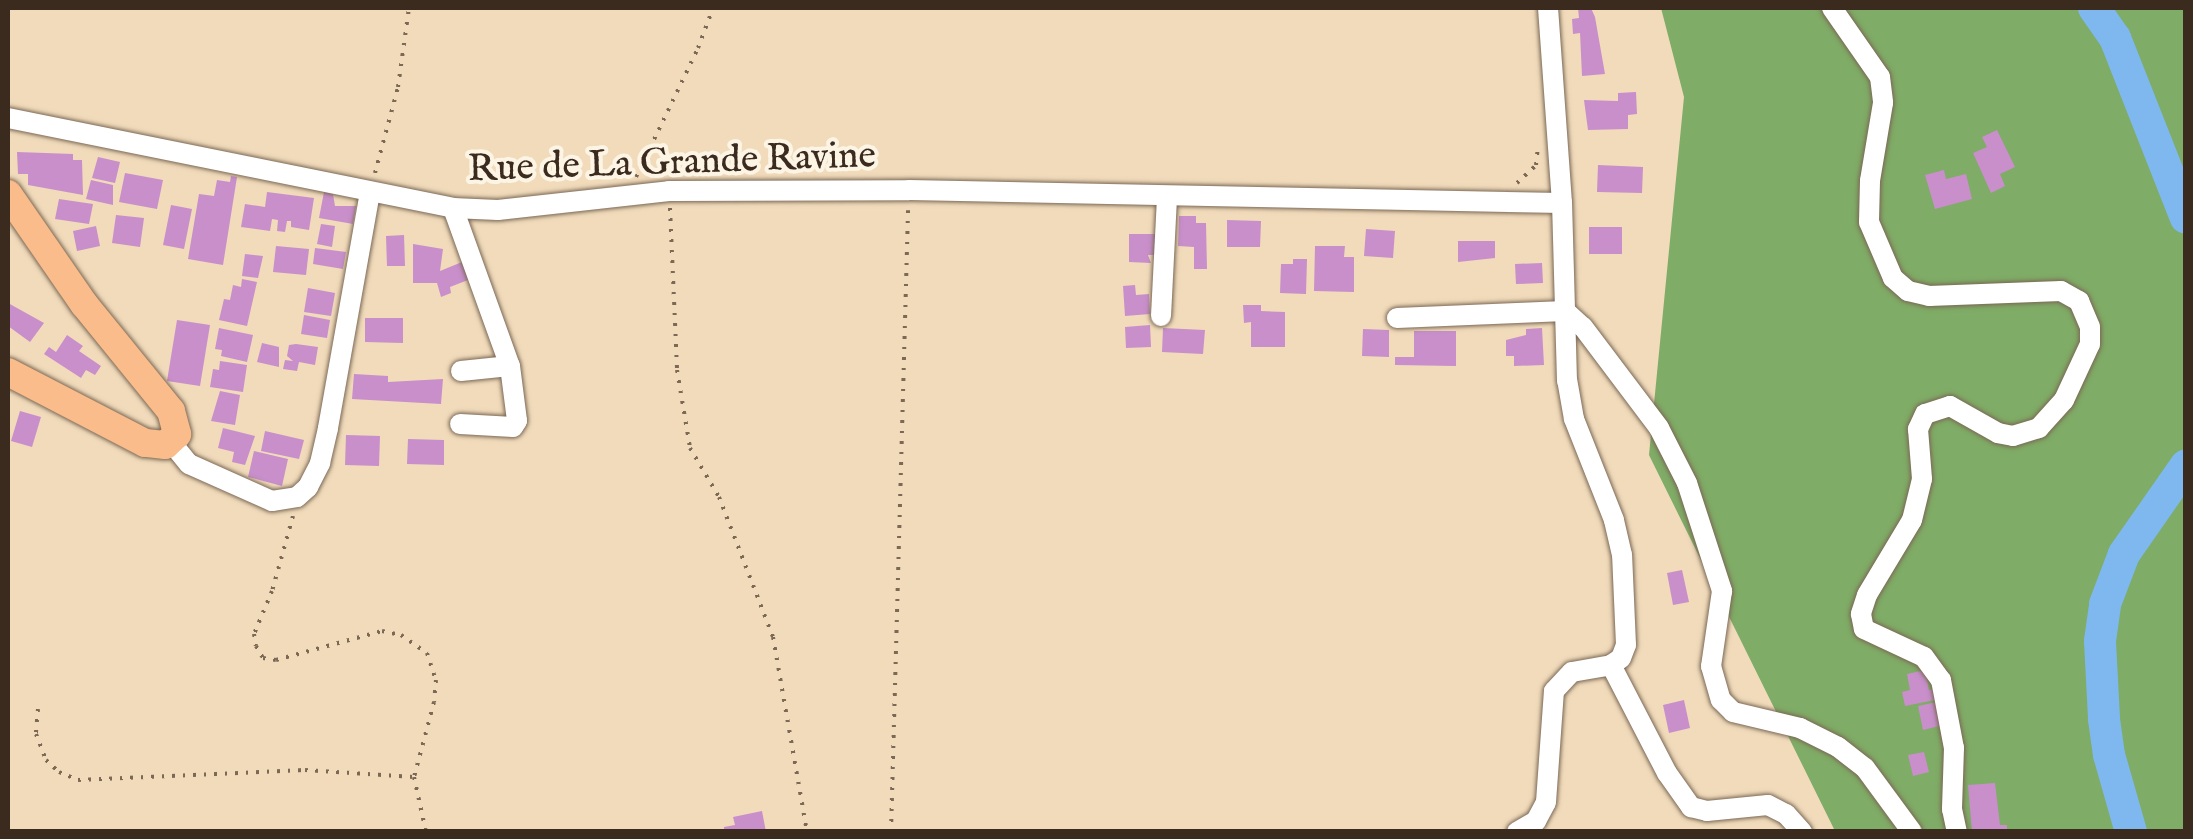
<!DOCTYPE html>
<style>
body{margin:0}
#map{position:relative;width:2193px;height:839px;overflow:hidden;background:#f1dbbb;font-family:"IM FELL English",serif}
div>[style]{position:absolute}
.forest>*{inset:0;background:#7fac66}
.river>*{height:32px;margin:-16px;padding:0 16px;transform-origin:16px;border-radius:16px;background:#7eb8ef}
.building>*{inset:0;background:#c88fcb}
.path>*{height:4px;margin-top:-2px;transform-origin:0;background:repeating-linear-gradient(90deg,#7b6855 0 2.5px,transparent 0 10.5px)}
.roads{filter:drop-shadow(0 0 2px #7b6855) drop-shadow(0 0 2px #7b6855)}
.minor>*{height:20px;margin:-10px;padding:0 10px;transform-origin:10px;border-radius:10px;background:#fff}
.major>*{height:28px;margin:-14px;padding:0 14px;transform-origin:14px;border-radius:14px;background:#f9bc8a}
span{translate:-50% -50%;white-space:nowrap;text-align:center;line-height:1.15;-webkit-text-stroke:8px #fcf5e5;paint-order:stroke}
.street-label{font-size:38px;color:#3b2a1e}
.frame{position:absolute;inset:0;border:10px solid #3b2a1e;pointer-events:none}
</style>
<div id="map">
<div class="forest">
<div style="clip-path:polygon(1661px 8px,2185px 8px,2185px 831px,1835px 831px,1649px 455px,1684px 97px)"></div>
</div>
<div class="river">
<div style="left:2094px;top:8px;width:37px;rotate:55deg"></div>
<div style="left:2115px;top:38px;width:193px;rotate:68.5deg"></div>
<div style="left:2131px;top:832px;width:80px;rotate:-105.9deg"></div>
<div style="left:2109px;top:755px;width:37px;rotate:-98deg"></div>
<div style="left:2104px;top:718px;width:77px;rotate:-93deg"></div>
<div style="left:2100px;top:641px;width:37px;rotate:-82deg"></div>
<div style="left:2105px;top:604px;width:53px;rotate:-69.2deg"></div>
<div style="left:2124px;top:554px;width:108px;rotate:-55.1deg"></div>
</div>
<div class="building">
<div style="clip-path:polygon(1578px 8px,1591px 8px,1595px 17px,1605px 74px,1582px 76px,1580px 33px,1573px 34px,1572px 19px,1579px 18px)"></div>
<div style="clip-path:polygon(1636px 92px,1637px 114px,1628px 115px,1628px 129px,1588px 130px,1584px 100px,1618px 101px,1618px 93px)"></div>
<div style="clip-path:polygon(1997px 130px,2015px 167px,2000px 174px,2005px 186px,1991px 193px,1973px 153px,1987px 147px,1982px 137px)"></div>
<div style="clip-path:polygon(17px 152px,73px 154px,73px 160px,82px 160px,83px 195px,28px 185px,28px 174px,18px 174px)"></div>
<div style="clip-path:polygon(98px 157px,120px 162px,115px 183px,92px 178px)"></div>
<div style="clip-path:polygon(1598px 165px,1643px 167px,1642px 193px,1597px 192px)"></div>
<div style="clip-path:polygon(1944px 170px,1946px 179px,1966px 174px,1972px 199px,1935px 209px,1925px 175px)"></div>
<div style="clip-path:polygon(125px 173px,163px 180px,157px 209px,119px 202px)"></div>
<div style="clip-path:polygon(231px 176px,237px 177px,223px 265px,188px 259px,199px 194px,214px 196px,217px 180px,230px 182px)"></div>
<div style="clip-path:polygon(91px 180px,113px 185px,113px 205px,86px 199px)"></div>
<div style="clip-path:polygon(267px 192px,314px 198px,309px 230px,291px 227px,291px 221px,287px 221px,285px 232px,277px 231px,278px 220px,272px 219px,270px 231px,241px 227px,245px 204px,265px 207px)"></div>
<div style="clip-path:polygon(324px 192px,333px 194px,335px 206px,356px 206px,353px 224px,319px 218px)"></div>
<div style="clip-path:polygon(59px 199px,93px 204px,89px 224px,55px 219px)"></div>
<div style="clip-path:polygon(171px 205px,192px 209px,184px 249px,163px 245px)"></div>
<div style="clip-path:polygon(116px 215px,144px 218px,140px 247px,112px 243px)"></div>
<div style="clip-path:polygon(1179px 216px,1196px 216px,1196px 223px,1206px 223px,1207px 269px,1194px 269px,1194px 247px,1178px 246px)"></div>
<div style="clip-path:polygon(1227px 220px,1261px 221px,1260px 247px,1227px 247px)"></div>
<div style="clip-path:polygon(321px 224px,335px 226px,332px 247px,317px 244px)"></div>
<div style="clip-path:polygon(96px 226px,100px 246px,77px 251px,73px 231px)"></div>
<div style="clip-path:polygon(1589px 227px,1622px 227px,1622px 254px,1589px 254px)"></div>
<div style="clip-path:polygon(1366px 229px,1395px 231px,1393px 258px,1364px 256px)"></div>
<div style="clip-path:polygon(1129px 234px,1160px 234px,1159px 255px,1148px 255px,1151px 263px,1129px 262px)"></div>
<div style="clip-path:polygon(404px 235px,405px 266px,387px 266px,386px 236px)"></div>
<div style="clip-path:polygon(1458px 241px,1495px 241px,1495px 258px,1458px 262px)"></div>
<div style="clip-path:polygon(413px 244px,443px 249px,440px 271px,462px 262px,468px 280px,450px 287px,451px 293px,441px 297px,437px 283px,413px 283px)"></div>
<div style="clip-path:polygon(276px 246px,309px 249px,306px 275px,273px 272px)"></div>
<div style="clip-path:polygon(1315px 246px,1345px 246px,1344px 257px,1354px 257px,1354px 292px,1314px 291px)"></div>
<div style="clip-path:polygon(315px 248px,346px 252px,343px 269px,313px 264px)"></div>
<div style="clip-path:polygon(245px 254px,263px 256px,258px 278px,242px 276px)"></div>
<div style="clip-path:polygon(1293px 259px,1307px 259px,1306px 294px,1280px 293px,1281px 264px,1293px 264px)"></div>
<div style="clip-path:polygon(1542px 263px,1543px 283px,1516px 284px,1515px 264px)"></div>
<div style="clip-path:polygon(242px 279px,257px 282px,247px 326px,219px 320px,224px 299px,230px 300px,233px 285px,241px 287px)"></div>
<div style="clip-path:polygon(1135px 285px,1136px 295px,1149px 294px,1150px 314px,1125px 316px,1123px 286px)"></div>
<div style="clip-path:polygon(308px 288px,335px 293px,331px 316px,304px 312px)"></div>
<div style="clip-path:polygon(8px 303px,44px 323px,30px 342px,8px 326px)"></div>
<div style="clip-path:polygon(1243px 305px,1261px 305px,1261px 311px,1285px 312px,1285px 347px,1251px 347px,1251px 322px,1244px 323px)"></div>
<div style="clip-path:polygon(304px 315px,330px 320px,327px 338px,301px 334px)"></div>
<div style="clip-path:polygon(365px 318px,403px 318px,403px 343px,365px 342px)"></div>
<div style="clip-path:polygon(177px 320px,210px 325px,200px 386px,167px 381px)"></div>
<div style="clip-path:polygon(1150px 325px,1151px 347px,1126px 348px,1125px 327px)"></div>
<div style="clip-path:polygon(219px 328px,253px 335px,247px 362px,221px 356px,222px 350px,215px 349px)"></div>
<div style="clip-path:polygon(1163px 328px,1205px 330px,1203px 354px,1162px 352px)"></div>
<div style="clip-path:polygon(1542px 328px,1544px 365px,1514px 366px,1514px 356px,1506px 356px,1506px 340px,1526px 335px,1526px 329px)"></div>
<div style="clip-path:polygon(1363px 329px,1389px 330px,1389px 357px,1362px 356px)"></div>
<div style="clip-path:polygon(1414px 331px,1456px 331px,1456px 366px,1395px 365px,1395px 357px,1414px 357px)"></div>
<div style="clip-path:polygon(67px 335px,83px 346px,79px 351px,101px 366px,95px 375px,86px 370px,81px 378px,44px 354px,49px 347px,56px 352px)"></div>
<div style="clip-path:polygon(262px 343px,279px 347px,279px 367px,257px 362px)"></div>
<div style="clip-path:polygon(296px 344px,318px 347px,315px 365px,299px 362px,297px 371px,283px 369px,285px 360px,293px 361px,287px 356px,289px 345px)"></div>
<div style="clip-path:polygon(220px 361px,247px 365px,243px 392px,210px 387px,213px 369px,219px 370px)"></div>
<div style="clip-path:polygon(354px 374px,388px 376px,388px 382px,443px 379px,441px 404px,352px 399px)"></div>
<div style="clip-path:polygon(220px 391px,240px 395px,235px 425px,211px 421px)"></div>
<div style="clip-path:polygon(20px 411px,41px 417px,32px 447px,11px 441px)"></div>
<div style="clip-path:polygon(223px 428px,255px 436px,245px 465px,232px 462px,234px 452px,218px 448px)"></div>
<div style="clip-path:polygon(265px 431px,304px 440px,299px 459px,261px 451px)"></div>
<div style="clip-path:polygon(346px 435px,380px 436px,379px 466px,345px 465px)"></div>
<div style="clip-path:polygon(408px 439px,444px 440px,444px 465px,407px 464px)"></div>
<div style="clip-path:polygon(254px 451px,288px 459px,282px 486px,248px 477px)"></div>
<div style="clip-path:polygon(1682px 570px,1689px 602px,1673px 605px,1667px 573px)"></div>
<div style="clip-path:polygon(1925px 670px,1929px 690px,1938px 688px,1940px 699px,1905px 706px,1902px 692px,1910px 690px,1907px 674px)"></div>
<div style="clip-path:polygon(1684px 700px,1690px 728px,1669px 733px,1663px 705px)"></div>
<div style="clip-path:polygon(1937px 702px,1943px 725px,1923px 730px,1918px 706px)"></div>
<div style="clip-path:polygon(1924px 752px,1929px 772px,1913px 776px,1908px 755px)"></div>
<div style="clip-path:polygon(1995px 783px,2000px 825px,2007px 825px,2007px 832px,1972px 832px,1968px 785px)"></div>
<div style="clip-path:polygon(762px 811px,766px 832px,724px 832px,724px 827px,735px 825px,733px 817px)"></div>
</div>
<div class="path">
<div style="left:375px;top:173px;width:89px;rotate:-75deg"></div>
<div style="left:398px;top:87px;width:80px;rotate:-82.1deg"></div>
<div style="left:636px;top:177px;width:143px;rotate:-64.3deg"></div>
<div style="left:698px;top:48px;width:43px;rotate:-69.4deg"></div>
<div style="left:1517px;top:183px;width:26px;rotate:-43deg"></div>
<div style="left:1536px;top:165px;width:18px;rotate:-84deg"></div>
<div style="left:670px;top:208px;width:162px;rotate:87.5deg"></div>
<div style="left:677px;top:370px;width:79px;rotate:80.5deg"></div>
<div style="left:690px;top:448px;width:57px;rotate:59.4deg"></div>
<div style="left:719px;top:497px;width:150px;rotate:68.9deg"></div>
<div style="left:773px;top:637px;width:198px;rotate:80.1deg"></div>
<div style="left:293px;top:516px;width:78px;rotate:105.6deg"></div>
<div style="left:272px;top:591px;width:47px;rotate:112.7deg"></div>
<div style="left:254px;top:634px;width:12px;rotate:81deg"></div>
<div style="left:256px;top:646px;width:14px;rotate:60deg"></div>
<div style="left:263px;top:658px;width:13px;rotate:9deg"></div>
<div style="left:276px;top:660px;width:110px;rotate:-15.3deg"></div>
<div style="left:382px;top:631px;width:19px;rotate:12deg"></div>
<div style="left:401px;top:635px;width:32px;rotate:35deg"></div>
<div style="left:427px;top:653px;width:28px;rotate:72deg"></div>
<div style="left:436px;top:680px;width:22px;rotate:95deg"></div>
<div style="left:434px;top:702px;width:78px;rotate:104.9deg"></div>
<div style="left:414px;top:777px;width:56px;rotate:77.7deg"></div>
<div style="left:38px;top:709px;width:25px;rotate:95deg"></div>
<div style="left:36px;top:734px;width:28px;rotate:69deg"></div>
<div style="left:46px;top:760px;width:18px;rotate:43deg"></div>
<div style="left:59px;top:772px;width:21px;rotate:23deg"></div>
<div style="left:78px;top:780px;width:227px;rotate:-2.5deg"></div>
<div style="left:305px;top:770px;width:109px;rotate:3.7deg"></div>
<div style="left:891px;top:832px;width:622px;rotate:-88.43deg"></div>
</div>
<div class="roads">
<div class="minor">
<div style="left:1832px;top:8px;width:84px;rotate:55.2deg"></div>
<div style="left:1880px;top:77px;width:26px;rotate:83deg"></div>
<div style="left:1883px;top:103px;width:79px;rotate:99.5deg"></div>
<div style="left:1870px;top:181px;width:41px;rotate:91.4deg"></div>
<div style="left:1869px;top:222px;width:61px;rotate:66.8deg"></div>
<div style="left:1893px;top:278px;width:20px;rotate:41deg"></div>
<div style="left:1908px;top:291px;width:22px;rotate:13deg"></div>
<div style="left:1929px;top:296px;width:132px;rotate:-2.2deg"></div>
<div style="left:2061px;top:291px;width:21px;rotate:29deg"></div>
<div style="left:2079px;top:301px;width:28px;rotate:67deg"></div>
<div style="left:2090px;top:327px;width:17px;rotate:90deg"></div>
<div style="left:2090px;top:344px;width:62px;rotate:114.9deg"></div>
<div style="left:2064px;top:400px;width:38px;rotate:132deg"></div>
<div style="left:2039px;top:428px;width:27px;rotate:163deg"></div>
<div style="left:2013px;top:436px;width:15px;rotate:-169deg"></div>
<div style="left:1998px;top:433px;width:55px;rotate:-150.6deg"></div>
<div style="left:1950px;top:406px;width:26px;rotate:162deg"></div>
<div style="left:1925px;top:414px;width:17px;rotate:115deg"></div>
<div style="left:1918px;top:429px;width:50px;rotate:85.4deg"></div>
<div style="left:1922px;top:479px;width:42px;rotate:103.7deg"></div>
<div style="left:1912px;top:520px;width:87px;rotate:121deg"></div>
<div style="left:1867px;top:595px;width:20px;rotate:108deg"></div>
<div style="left:1861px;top:614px;width:15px;rotate:79deg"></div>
<div style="left:1864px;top:629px;width:66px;rotate:25deg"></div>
<div style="left:1924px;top:657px;width:29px;rotate:54deg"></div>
<div style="left:1941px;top:680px;width:69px;rotate:79.2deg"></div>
<div style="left:1954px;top:748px;width:61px;rotate:91.9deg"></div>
<div style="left:1952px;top:809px;width:24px;rotate:78deg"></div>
<div style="left:8px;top:118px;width:454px;rotate:11.4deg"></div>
<div style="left:453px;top:208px;width:45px;rotate:2.5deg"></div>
<div style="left:498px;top:210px;width:172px;rotate:-6.3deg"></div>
<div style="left:669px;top:191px;width:240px;rotate:-0.2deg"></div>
<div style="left:909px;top:190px;width:653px;rotate:1.14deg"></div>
<div style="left:453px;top:208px;width:168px;rotate:70.2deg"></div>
<div style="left:510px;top:366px;width:55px;rotate:82.7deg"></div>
<div style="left:517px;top:421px;width:7px;rotate:124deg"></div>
<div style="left:513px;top:427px;width:53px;rotate:-176.8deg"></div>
<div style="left:1161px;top:316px;width:119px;rotate:-87.1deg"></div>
<div style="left:1397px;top:318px;width:168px;rotate:-2.4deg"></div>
<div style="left:1565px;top:311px;width:24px;rotate:42deg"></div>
<div style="left:1583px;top:327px;width:126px;rotate:53deg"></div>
<div style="left:1659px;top:428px;width:62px;rotate:63deg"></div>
<div style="left:1687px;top:483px;width:114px;rotate:72deg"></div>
<div style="left:1722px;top:591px;width:76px;rotate:98.3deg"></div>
<div style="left:1711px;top:666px;width:35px;rotate:74deg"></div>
<div style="left:1721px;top:700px;width:17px;rotate:45deg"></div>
<div style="left:1733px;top:712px;width:69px;rotate:13.4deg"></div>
<div style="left:1800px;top:728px;width:42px;rotate:26.6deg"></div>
<div style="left:1838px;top:747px;width:34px;rotate:38deg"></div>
<div style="left:1865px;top:768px;width:79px;rotate:53.7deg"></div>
<div style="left:461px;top:371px;width:49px;rotate:-5.8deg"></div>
<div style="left:171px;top:442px;width:28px;rotate:51deg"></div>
<div style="left:189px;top:464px;width:91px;rotate:24deg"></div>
<div style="left:272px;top:501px;width:25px;rotate:-9deg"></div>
<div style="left:297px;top:497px;width:15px;rotate:-42deg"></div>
<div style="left:308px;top:487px;width:27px;rotate:-63deg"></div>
<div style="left:320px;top:463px;width:36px;rotate:-77deg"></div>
<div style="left:328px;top:428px;width:240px;rotate:-79.9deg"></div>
<div style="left:1611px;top:665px;width:122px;rotate:62.6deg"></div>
<div style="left:1667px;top:773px;width:42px;rotate:54.8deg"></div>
<div style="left:1691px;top:807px;width:16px;rotate:14deg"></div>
<div style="left:1707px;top:811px;width:61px;rotate:-5.6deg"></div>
<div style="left:1768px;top:805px;width:20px;rotate:27deg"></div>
<div style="left:1786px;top:814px;width:24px;rotate:48deg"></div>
<div style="left:1517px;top:832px;width:22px;rotate:-30deg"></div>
<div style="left:1536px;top:821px;width:21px;rotate:-62deg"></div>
<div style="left:1546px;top:802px;width:111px;rotate:-85.9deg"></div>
<div style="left:1554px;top:691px;width:26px;rotate:-47deg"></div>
<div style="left:1572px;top:672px;width:40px;rotate:-10deg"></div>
<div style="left:1611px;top:665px;width:12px;rotate:-35deg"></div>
<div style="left:1621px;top:658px;width:14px;rotate:-69deg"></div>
<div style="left:1626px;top:645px;width:90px;rotate:-92.5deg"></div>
<div style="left:1622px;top:555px;width:36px;rotate:-103deg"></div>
<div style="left:1614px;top:520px;width:109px;rotate:-111.6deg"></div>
<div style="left:1574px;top:419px;width:39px;rotate:-100deg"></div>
<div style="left:1567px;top:381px;width:178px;rotate:-91.6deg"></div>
<div style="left:1562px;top:203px;width:196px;rotate:-94.1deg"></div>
</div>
<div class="major">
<div style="left:8px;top:194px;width:134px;rotate:55.4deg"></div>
<div style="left:84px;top:304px;width:138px;rotate:50.9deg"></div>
<div style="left:171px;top:411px;width:24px;rotate:75deg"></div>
<div style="left:177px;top:434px;width:16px;rotate:137deg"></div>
<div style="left:165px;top:445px;width:20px;rotate:-174deg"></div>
<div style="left:145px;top:443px;width:154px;rotate:-152.6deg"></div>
</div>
</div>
<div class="street-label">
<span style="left:672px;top:164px;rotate:-2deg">Rue de La Grande Ravine</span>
</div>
<div class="frame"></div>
</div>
